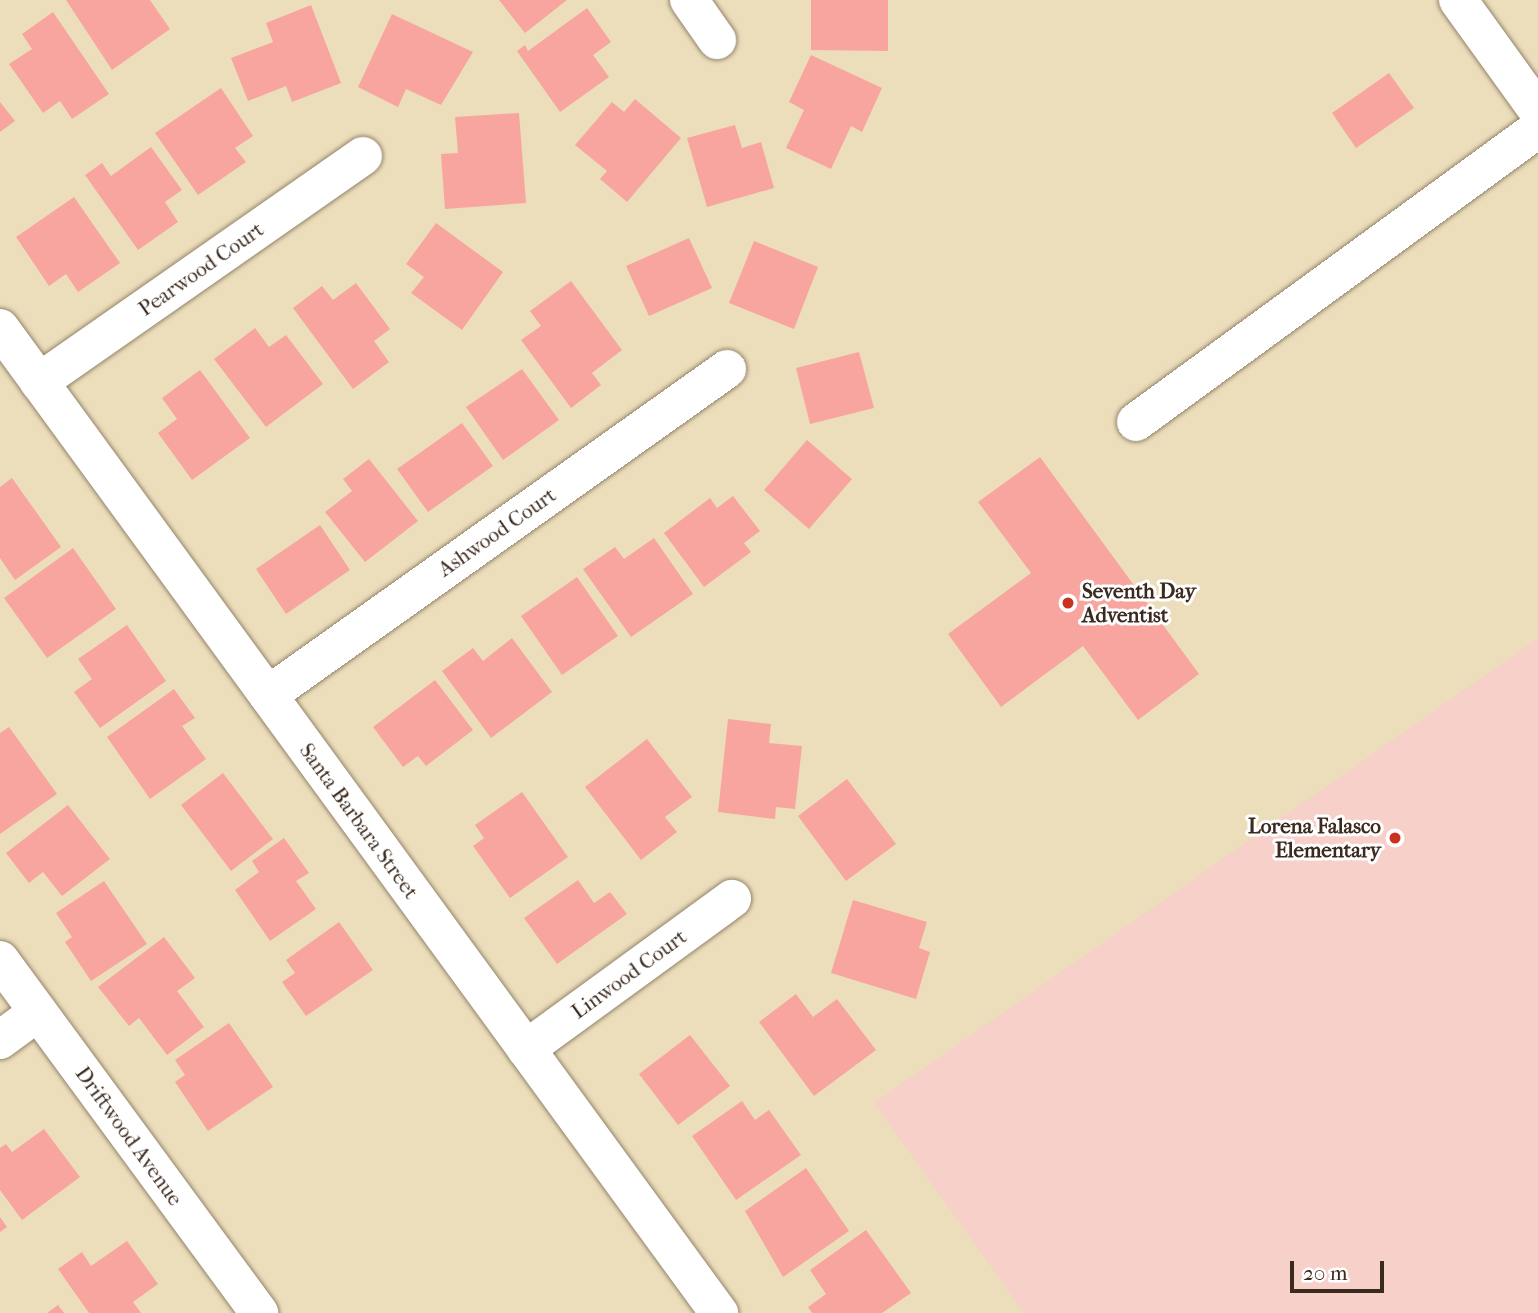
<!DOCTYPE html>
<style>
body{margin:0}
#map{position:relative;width:1538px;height:1313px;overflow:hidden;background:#ecdebb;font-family:"IM FELL French Canon",serif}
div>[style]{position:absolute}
.built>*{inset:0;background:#f7d0ca}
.building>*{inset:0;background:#f8a5a0}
.roads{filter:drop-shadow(0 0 2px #94846c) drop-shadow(0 0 2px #94846c)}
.minor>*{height:38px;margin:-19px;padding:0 19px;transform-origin:19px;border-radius:19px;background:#fff}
.dots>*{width:19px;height:19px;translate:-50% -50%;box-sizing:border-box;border:4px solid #fff;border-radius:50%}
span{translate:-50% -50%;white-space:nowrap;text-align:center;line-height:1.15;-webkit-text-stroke:6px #fff;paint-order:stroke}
.street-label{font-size:21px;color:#3b2a1e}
.poi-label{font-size:21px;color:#3b2a1e;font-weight:700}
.left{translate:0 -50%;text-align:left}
.right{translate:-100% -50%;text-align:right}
.scale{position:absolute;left:1290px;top:1261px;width:94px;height:32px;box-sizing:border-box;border:4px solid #3b2a1e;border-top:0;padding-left:9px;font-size:21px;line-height:24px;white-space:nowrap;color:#3b2a1e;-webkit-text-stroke:5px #fff;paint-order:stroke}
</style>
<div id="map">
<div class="built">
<div style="clip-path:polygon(1538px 638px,1538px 1313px,1024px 1313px,874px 1103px)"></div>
</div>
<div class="building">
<div style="clip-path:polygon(66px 0,150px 0,170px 29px,112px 70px)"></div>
<div style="clip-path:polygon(499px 0,567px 0,525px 33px)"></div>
<div style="clip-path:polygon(811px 0,888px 0,888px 51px,811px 50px)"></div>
<div style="clip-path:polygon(311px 5px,341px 83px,292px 102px,286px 86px,248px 101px,231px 58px,273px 42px,266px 23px)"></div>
<div style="clip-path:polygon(587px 8px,611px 42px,593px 55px,609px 77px,560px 112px,517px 51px,525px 45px,528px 51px)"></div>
<div style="clip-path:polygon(53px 12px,109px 94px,72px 119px,60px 101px,43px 113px,9px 64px,32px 49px,22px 34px)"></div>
<div style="clip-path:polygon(392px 14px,473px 52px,441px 105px,406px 89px,398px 107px,358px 87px)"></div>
<div style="clip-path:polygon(811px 55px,882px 88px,862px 132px,851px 126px,831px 169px,786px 148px,804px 110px,789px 102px)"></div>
<div style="clip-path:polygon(1389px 73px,1414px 108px,1356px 148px,1332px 113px)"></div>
<div style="clip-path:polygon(221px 88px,253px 136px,235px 148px,246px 162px,198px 195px,155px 133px)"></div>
<div style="clip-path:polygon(635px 99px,681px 138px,627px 202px,600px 179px,607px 171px,575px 145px,612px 102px,624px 112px)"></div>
<div style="clip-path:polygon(0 102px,15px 121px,0 132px)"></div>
<div style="clip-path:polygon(519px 113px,526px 203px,445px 209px,441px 154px,458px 153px,455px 117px)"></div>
<div style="clip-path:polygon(735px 125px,742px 148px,761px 142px,774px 188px,707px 207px,687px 138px)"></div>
<div style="clip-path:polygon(151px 147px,182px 190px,165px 202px,178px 222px,138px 250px,85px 175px,102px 163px,111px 176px)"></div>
<div style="clip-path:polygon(74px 197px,120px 263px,78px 292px,66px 274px,49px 286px,16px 237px)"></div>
<div style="clip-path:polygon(436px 223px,503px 272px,462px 330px,411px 293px,424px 277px,406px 264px)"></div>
<div style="clip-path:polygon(689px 238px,712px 288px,649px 316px,626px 266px)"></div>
<div style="clip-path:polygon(754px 241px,818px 267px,794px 329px,729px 303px)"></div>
<div style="clip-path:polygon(571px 281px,622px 350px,592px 373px,601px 385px,571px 408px,521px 340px,541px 326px,530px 311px)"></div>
<div style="clip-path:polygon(356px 283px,390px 329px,374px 341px,389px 362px,353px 389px,293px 308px,322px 286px,333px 300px)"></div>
<div style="clip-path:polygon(255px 328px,269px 347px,286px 335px,323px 384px,266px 427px,214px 359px)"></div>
<div style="clip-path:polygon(859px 352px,874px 408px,810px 424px,796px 368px)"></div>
<div style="clip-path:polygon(522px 369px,559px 420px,503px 460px,466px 407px)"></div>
<div style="clip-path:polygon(200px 370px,250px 438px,192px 480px,158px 433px,177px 419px,162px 398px)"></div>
<div style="clip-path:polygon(462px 423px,493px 466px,428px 512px,397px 469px)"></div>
<div style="clip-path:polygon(807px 440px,852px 479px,809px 529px,764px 490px)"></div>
<div style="clip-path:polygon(1040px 457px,1199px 674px,1138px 720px,1083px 646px,1001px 707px,948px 634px,1031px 573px,978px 502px)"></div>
<div style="clip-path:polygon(369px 459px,418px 521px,365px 562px,325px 512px,352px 491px,343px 479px)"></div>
<div style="clip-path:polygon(12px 478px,61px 547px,15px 580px,0 558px,0 487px)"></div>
<div style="clip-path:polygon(733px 496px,760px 531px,744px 543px,751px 552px,704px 587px,664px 533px,710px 498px,717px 508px)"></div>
<div style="clip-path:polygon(320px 525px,350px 570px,286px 614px,256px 569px)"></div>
<div style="clip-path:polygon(654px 538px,693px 594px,631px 637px,583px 569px,615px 547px,624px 559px)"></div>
<div style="clip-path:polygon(73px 548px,116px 609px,47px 658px,4px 598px)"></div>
<div style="clip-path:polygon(577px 577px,618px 636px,562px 675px,521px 616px)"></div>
<div style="clip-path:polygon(127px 625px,166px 681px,100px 728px,74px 692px,92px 679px,78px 659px)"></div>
<div style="clip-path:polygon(512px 638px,552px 692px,491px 738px,442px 671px,473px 648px,483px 661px)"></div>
<div style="clip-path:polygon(435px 680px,473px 730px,426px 766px,418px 756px,403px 767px,373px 727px)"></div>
<div style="clip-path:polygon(174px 689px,195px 718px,182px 726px,206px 759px,150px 799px,107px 737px)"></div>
<div style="clip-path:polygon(728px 719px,771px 724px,769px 743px,802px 746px,795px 809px,776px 807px,775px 819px,718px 812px)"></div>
<div style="clip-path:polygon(9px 727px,57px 794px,0 834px,0 733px)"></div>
<div style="clip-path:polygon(647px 739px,692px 797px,665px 817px,677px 832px,641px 860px,585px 787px)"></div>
<div style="clip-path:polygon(223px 773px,273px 839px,231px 871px,181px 805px)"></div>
<div style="clip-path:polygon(847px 779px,896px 844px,846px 881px,798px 816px)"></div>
<div style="clip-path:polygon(522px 792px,568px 857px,510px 898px,473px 846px,484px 838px,475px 825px)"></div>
<div style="clip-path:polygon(68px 805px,110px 859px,62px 896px,43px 872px,29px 883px,6px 853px)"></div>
<div style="clip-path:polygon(284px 838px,309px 873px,296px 881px,316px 909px,270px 941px,235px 890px,259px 872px,252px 861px)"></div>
<div style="clip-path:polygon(578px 880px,594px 903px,610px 892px,627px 914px,557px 964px,524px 918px)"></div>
<div style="clip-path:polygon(104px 881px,147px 944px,91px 981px,65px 942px,72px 937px,56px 913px)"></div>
<div style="clip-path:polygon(853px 900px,927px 922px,919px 948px,930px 952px,916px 999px,831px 973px)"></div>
<div style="clip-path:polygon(339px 922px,373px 970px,306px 1016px,282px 982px,295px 973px,286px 960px)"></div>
<div style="clip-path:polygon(164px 937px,195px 978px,177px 991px,204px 1027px,167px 1055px,139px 1018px,129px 1026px,98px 987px)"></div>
<div style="clip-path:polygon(796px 994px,813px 1017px,837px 999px,876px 1050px,814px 1096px,759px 1022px)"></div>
<div style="clip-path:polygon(229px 1023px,273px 1087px,208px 1131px,175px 1082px,185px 1075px,175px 1060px)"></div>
<div style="clip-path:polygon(690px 1035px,730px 1086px,678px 1125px,639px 1074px)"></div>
<div style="clip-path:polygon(742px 1101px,755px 1120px,769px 1110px,801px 1155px,736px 1200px,692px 1136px)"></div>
<div style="clip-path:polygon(44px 1129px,80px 1177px,22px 1220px,0 1190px,0 1148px,6px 1144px,12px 1152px)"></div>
<div style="clip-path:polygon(806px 1168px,849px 1231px,783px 1277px,745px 1211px)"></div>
<div style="clip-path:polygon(0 1217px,7px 1227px,0 1232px)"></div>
<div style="clip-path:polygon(866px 1230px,911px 1293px,882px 1313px,812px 1313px,808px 1307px,826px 1294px,810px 1270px)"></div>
<div style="clip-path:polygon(127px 1241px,158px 1284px,133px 1302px,141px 1313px,89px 1313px,58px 1269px,82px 1252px,91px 1266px)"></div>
<div style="clip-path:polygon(58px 1305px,64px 1313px,47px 1313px)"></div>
</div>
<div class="roads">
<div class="minor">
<div style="left:689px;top:0;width:49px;rotate:55deg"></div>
<div style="left:1458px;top:0;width:137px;rotate:54.2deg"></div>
<div style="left:0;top:328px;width:1220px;rotate:53.87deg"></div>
<div style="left:39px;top:382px;width:395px;rotate:-34.9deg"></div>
<div style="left:1136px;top:422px;width:497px;rotate:-36.1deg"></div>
<div style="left:268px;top:695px;width:563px;rotate:-35.38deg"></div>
<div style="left:0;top:960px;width:438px;rotate:53.7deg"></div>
<div style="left:0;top:1040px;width:47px;rotate:-36.4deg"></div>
<div style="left:526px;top:1049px;width:255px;rotate:-36.1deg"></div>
</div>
</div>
<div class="dots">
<div style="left:1068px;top:603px;background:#c8321e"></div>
<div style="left:1395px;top:838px;background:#c8321e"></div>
</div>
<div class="street-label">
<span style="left:201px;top:269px;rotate:-35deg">Pearwood Court</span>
<span style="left:497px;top:532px;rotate:-35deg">Ashwood Court</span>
<span style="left:359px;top:821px;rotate:54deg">Santa Barbara Street</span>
<span style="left:629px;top:974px;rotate:-36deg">Linwood Court</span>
<span style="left:129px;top:1136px;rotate:54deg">Driftwood Avenue</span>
</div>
<div class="poi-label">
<span class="left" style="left:1082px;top:603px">Seventh Day<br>Adventist</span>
<span class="right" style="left:1381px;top:838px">Lorena Falasco<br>Elementary</span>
</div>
<div class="scale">20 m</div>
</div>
